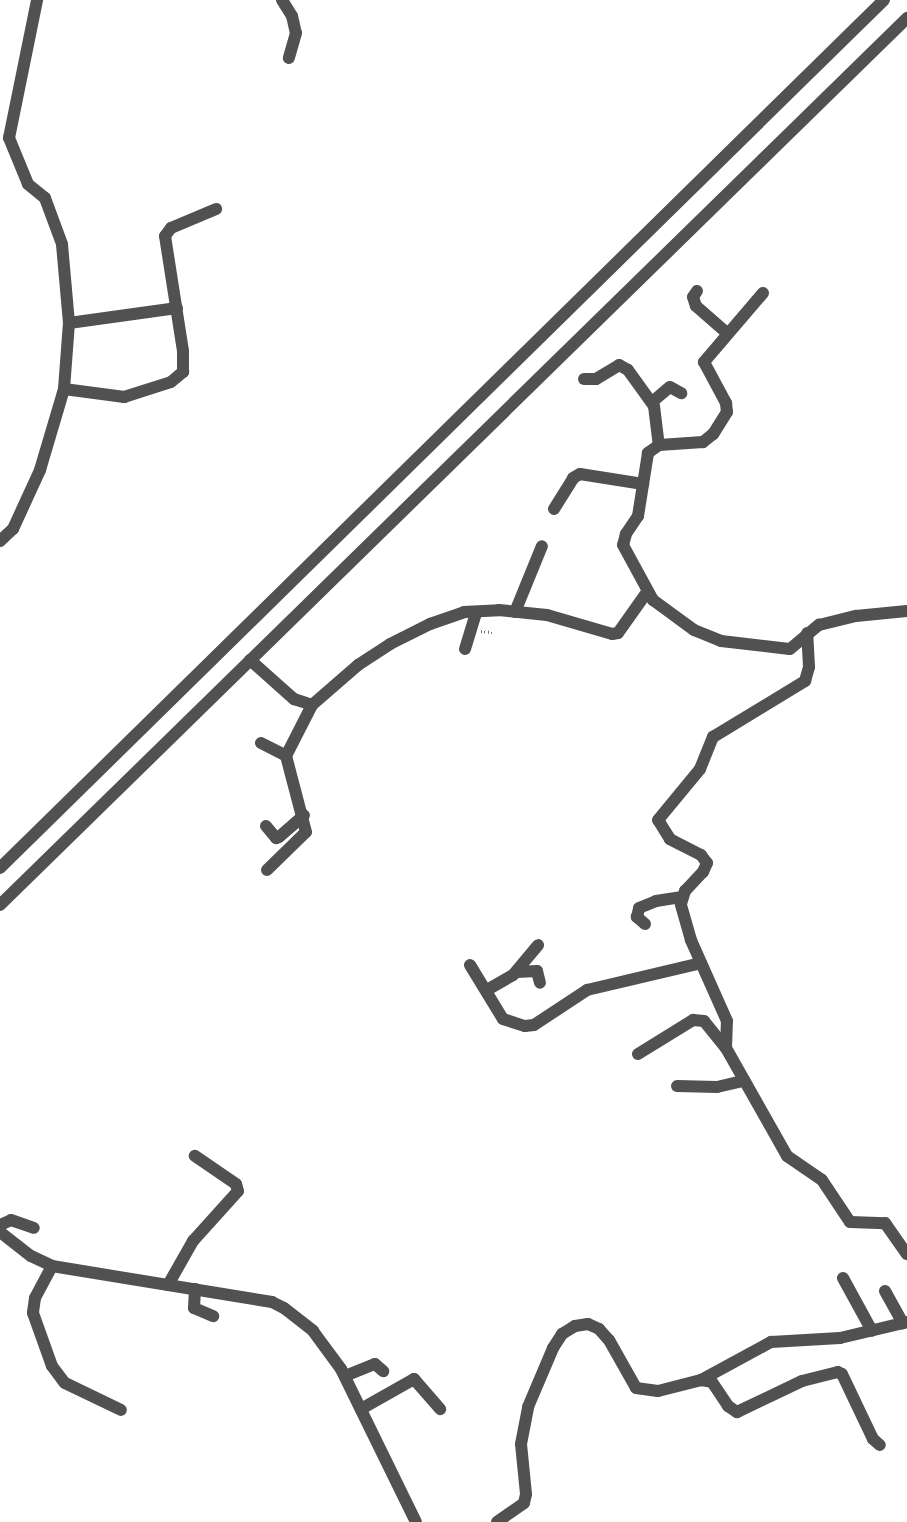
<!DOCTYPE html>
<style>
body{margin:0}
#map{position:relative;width:907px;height:1522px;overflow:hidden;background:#fff;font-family:Signika,sans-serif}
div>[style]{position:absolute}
.path>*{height:2.5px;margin-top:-1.25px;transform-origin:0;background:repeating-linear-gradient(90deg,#737373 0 1px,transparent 0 3.5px)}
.minor>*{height:12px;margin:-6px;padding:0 6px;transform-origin:6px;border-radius:6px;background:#515151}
span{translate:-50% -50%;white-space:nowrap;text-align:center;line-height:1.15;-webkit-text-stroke:4px #fff;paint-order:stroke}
</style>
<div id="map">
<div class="path">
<div style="left:481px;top:631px;width:11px;rotate:5deg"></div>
</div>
<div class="minor">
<div style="left:282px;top:0;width:19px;rotate:58deg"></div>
<div style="left:292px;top:16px;width:17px;rotate:77deg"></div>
<div style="left:296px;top:33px;width:26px;rotate:106deg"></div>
<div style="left:697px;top:291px;width:7px;rotate:124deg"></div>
<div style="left:693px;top:297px;width:9px;rotate:72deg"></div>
<div style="left:696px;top:306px;width:41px;rotate:41.1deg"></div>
<div style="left:763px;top:293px;width:91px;rotate:130.5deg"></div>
<div style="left:704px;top:362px;width:47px;rotate:61.8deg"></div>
<div style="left:726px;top:403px;width:9px;rotate:84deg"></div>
<div style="left:727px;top:412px;width:26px;rotate:122deg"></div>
<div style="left:713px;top:434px;width:13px;rotate:141deg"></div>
<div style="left:703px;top:442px;width:44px;rotate:176.1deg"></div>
<div style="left:659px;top:445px;width:14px;rotate:144deg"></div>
<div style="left:648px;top:453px;width:64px;rotate:99deg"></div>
<div style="left:638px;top:516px;width:22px;rotate:124deg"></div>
<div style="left:626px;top:534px;width:11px;rotate:105deg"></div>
<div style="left:623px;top:545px;width:63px;rotate:61.4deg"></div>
<div style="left:653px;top:600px;width:51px;rotate:36.2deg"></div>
<div style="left:694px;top:630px;width:29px;rotate:22deg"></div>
<div style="left:721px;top:641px;width:69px;rotate:6.6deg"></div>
<div style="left:790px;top:649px;width:38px;rotate:-40deg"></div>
<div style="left:819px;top:625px;width:38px;rotate:-14deg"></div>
<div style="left:856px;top:616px;width:51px;rotate:-5.6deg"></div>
<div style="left:69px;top:323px;width:109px;rotate:-7.9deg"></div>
<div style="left:584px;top:379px;width:12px"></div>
<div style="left:596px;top:379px;width:27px;rotate:-31deg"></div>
<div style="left:619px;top:365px;width:10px;rotate:29deg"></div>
<div style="left:628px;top:370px;width:44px;rotate:54.2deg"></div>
<div style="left:654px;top:406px;width:39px;rotate:83deg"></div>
<div style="left:64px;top:389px;width:61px;rotate:7.6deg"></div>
<div style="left:124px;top:397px;width:49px;rotate:-17.7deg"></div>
<div style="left:171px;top:382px;width:16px;rotate:-40deg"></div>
<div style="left:183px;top:372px;width:21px;rotate:-90deg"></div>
<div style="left:183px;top:351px;width:116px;rotate:-98.9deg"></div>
<div style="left:165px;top:236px;width:10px;rotate:-53deg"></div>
<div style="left:171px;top:228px;width:49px;rotate:-22.9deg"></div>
<div style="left:652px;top:402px;width:23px;rotate:-40deg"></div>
<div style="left:670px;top:387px;width:13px;rotate:29deg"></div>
<div style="left:554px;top:509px;width:36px;rotate:-58deg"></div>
<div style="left:573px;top:478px;width:8px;rotate:-30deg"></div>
<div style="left:580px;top:474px;width:64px;rotate:9deg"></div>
<div style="left:0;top:541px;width:18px;rotate:-43deg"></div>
<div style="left:13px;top:529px;width:65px;rotate:-65.4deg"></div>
<div style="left:40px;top:470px;width:84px;rotate:-73.5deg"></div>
<div style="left:64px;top:389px;width:66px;rotate:-85.7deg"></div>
<div style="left:69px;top:323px;width:79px;rotate:-95.1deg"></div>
<div style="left:62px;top:244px;width:49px;rotate:-110.3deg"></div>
<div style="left:45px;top:198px;width:22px;rotate:-141deg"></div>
<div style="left:28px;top:184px;width:50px;rotate:-112.4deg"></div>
<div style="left:9px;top:138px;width:141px;rotate:-78.5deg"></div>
<div style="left:515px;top:612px;width:71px;rotate:-67.8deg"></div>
<div style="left:465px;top:649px;width:39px;rotate:-73deg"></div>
<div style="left:250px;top:660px;width:59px;rotate:41.6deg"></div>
<div style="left:294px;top:699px;width:19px;rotate:18deg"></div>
<div style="left:261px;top:743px;width:28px;rotate:27deg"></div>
<div style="left:266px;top:826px;width:16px;rotate:50deg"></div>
<div style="left:276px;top:838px;width:3px;rotate:-18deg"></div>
<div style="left:279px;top:837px;width:33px;rotate:-41deg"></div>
<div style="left:0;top:868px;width:1239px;rotate:-44.48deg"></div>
<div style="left:267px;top:870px;width:54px;rotate:-44.3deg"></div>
<div style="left:306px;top:832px;width:79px;rotate:-104.7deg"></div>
<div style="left:286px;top:756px;width:57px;rotate:-63deg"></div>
<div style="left:312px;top:705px;width:61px;rotate:-41deg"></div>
<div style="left:358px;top:665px;width:38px;rotate:-33deg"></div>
<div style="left:390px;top:644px;width:45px;rotate:-26.6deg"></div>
<div style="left:430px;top:624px;width:36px;rotate:-19deg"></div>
<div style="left:464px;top:612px;width:35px;rotate:-3deg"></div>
<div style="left:499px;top:610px;width:48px;rotate:5.9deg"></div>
<div style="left:547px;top:615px;width:68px;rotate:16.3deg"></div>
<div style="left:612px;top:634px;width:6px;rotate:-9deg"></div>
<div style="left:618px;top:633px;width:50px;rotate:-54.7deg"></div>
<div style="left:0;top:905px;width:1269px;rotate:-44.36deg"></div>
<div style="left:645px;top:924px;width:11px;rotate:-139deg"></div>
<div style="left:637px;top:917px;width:9px;rotate:-77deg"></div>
<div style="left:639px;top:908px;width:18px;rotate:-22deg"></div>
<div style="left:656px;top:901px;width:25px;rotate:-9deg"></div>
<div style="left:470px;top:965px;width:63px;rotate:58.6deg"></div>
<div style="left:503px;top:1019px;width:23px;rotate:18deg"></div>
<div style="left:525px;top:1026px;width:9px;rotate:-6deg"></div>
<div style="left:534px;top:1025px;width:64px;rotate:-33.4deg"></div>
<div style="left:587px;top:990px;width:117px;rotate:-13.3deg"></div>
<div style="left:517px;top:972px;width:20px;rotate:-3deg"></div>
<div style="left:537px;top:971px;width:12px;rotate:76deg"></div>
<div style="left:487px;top:990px;width:30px;rotate:-30deg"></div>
<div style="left:513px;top:975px;width:39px;rotate:-50deg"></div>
<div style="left:726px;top:1048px;width:27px;rotate:-88deg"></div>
<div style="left:727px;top:1021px;width:89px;rotate:-114deg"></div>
<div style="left:691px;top:940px;width:37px;rotate:-106deg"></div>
<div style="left:681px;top:904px;width:14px;rotate:-73deg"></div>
<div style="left:685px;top:891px;width:26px;rotate:-47deg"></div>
<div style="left:703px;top:872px;width:10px;rotate:-66deg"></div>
<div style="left:707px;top:863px;width:10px;rotate:-127deg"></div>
<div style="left:701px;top:855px;width:35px;rotate:-153deg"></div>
<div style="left:670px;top:839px;width:22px;rotate:-122deg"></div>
<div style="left:658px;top:820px;width:66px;rotate:-50.5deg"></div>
<div style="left:700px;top:769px;width:35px;rotate:-68deg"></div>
<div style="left:713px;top:737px;width:108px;rotate:-31.3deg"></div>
<div style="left:805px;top:681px;width:15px;rotate:-74deg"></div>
<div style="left:809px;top:667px;width:34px;rotate:-93deg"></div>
<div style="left:638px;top:1054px;width:65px;rotate:-31.7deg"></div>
<div style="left:693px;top:1020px;width:11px;rotate:5deg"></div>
<div style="left:704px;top:1021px;width:35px;rotate:51deg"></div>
<div style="left:726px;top:1048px;width:124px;rotate:60.5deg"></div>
<div style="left:787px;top:1156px;width:42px;rotate:34.4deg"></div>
<div style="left:822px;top:1180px;width:50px;rotate:56.3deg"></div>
<div style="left:850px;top:1222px;width:35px;rotate:2deg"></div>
<div style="left:885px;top:1223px;width:38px;rotate:55deg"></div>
<div style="left:677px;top:1086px;width:40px;rotate:1.4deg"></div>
<div style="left:717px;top:1087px;width:28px;rotate:-13deg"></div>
<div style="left:0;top:1225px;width:12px;rotate:-24deg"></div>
<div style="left:11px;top:1220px;width:24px;rotate:19deg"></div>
<div style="left:0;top:1232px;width:39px;rotate:38deg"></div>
<div style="left:31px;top:1256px;width:23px;rotate:25deg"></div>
<div style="left:52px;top:1266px;width:223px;rotate:9.3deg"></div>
<div style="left:272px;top:1302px;width:13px;rotate:27deg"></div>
<div style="left:284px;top:1308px;width:37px;rotate:38deg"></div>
<div style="left:313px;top:1331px;width:47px;rotate:53.6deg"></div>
<div style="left:341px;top:1369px;width:170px;rotate:63.9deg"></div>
<div style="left:52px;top:1266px;width:36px;rotate:118deg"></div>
<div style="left:35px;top:1298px;width:15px;rotate:98deg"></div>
<div style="left:33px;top:1313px;width:56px;rotate:70.3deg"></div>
<div style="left:52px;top:1366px;width:21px;rotate:53deg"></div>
<div style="left:65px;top:1383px;width:62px;rotate:25.7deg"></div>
<div style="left:843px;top:1278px;width:60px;rotate:61.3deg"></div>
<div style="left:168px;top:1285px;width:51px;rotate:-60.4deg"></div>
<div style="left:193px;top:1241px;width:67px;rotate:-48deg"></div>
<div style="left:238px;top:1191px;width:7px;rotate:-106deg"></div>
<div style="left:236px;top:1184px;width:50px;rotate:-145.7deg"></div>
<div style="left:195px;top:1289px;width:19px;rotate:93deg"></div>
<div style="left:194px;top:1308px;width:21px;rotate:23deg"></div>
<div style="left:885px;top:1291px;width:37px;rotate:61deg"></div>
<div style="left:345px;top:1376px;width:32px;rotate:-22deg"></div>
<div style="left:375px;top:1364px;width:11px;rotate:41deg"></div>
<div style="left:701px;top:1380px;width:11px;rotate:10deg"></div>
<div style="left:712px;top:1382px;width:29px;rotate:56deg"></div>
<div style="left:728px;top:1406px;width:11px;rotate:34deg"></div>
<div style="left:737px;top:1412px;width:72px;rotate:-25.5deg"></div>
<div style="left:802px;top:1381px;width:37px;rotate:-14deg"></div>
<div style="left:838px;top:1372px;width:4px;rotate:27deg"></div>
<div style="left:842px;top:1374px;width:72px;rotate:64.5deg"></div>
<div style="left:873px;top:1439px;width:9px;rotate:41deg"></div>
<div style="left:361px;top:1409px;width:61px;rotate:-29.5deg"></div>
<div style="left:414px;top:1379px;width:40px;rotate:49deg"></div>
<div style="left:497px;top:1522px;width:33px;rotate:-35deg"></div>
<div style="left:524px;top:1503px;width:9px;rotate:-77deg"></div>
<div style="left:526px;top:1494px;width:50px;rotate:-95.7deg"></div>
<div style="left:521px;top:1444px;width:38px;rotate:-79deg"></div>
<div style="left:528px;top:1407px;width:64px;rotate:-67deg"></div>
<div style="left:553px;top:1348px;width:17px;rotate:-57deg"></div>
<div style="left:562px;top:1334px;width:15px;rotate:-32deg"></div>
<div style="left:575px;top:1326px;width:13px;rotate:-9deg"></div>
<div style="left:588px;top:1324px;width:12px;rotate:24deg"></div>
<div style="left:599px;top:1329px;width:15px;rotate:48deg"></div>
<div style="left:609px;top:1340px;width:55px;rotate:60.6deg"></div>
<div style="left:636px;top:1388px;width:22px;rotate:8deg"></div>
<div style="left:658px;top:1391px;width:44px;rotate:-14.3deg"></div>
<div style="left:701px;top:1380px;width:80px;rotate:-28.5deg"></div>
<div style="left:771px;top:1342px;width:69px;rotate:-3.3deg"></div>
<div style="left:840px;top:1338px;width:69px;rotate:-13.4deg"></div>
</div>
</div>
